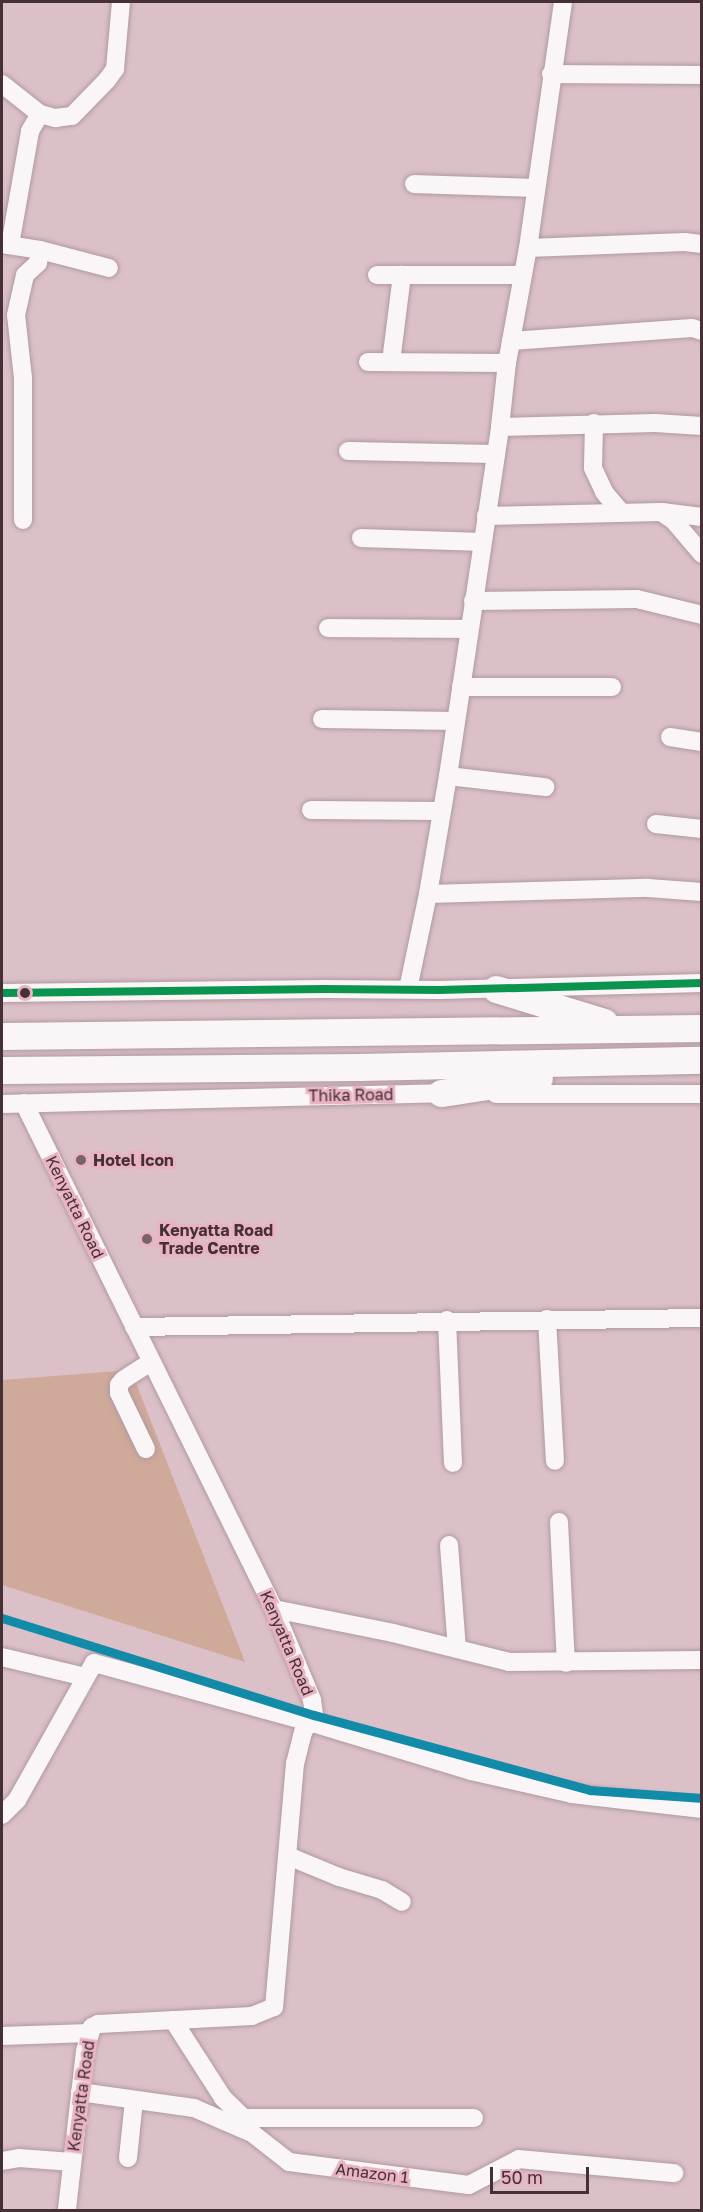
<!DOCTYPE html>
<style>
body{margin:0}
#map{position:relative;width:703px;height:2212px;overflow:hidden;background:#dcc0c8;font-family:"Golos Text",sans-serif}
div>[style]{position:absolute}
.green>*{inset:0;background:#cfa99a}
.roads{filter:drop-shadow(0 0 2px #af9aa0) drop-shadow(0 0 2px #af9aa0)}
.minor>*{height:18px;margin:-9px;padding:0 9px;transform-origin:9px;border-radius:9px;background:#faf6f7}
.highway>*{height:27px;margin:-13.5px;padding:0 13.5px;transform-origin:13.5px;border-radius:13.5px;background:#faf6f7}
.bus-1>*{height:8px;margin:-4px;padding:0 4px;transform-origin:4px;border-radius:4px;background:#0a944d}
.rail-1>*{height:9px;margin:-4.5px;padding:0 4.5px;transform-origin:4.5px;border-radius:4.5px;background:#118ba8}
.dots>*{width:16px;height:16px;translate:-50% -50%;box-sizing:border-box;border:3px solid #e9b3c3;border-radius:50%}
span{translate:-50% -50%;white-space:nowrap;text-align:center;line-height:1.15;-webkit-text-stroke:6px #e9b3c3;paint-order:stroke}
.street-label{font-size:16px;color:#453036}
.poi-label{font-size:16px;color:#453036;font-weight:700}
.left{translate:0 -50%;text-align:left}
.frame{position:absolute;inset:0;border:3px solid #453036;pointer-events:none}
.scale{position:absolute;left:490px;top:2167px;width:99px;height:27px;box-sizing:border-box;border:3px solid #453036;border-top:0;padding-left:8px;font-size:18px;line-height:21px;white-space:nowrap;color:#453036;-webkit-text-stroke:4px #e9b3c3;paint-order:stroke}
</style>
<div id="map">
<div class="green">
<div style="clip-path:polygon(131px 1370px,245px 1662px,2px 1585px,2px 1380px)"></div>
</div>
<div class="roads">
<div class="minor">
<div style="left:551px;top:74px;width:151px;rotate:0.4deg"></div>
<div style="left:2px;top:84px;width:48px;rotate:38.3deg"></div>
<div style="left:40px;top:114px;width:16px;rotate:15deg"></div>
<div style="left:55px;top:118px;width:17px;rotate:-7deg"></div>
<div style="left:72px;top:116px;width:50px;rotate:-45.8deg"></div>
<div style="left:107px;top:80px;width:14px;rotate:-54deg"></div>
<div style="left:115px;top:69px;width:67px;rotate:-84.9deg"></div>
<div style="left:414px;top:184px;width:121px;rotate:1.9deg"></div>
<div style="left:2px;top:244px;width:38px;rotate:9deg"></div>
<div style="left:40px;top:250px;width:71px;rotate:14.6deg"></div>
<div style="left:10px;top:245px;width:116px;rotate:-80deg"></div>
<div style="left:30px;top:131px;width:20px;rotate:-60deg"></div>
<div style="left:528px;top:248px;width:157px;rotate:-2.2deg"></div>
<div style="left:685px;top:242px;width:17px;rotate:7deg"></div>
<div style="left:377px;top:275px;width:144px"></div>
<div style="left:511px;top:341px;width:181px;rotate:-4.1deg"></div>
<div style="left:692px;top:328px;width:10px;rotate:17deg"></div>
<div style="left:368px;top:362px;width:139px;rotate:0.4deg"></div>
<div style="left:391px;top:362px;width:88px;rotate:-82.8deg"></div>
<div style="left:594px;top:423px;width:45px;rotate:91.3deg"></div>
<div style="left:593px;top:468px;width:26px;rotate:65deg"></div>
<div style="left:604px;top:492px;width:25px;rotate:50deg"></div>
<div style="left:500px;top:427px;width:155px;rotate:-1.5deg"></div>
<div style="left:655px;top:423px;width:47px;rotate:3.7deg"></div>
<div style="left:348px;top:451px;width:148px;rotate:1.2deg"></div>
<div style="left:662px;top:512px;width:40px;rotate:7.1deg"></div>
<div style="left:486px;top:516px;width:175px;rotate:-1.3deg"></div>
<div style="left:661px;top:512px;width:14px;rotate:34deg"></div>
<div style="left:673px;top:520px;width:45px;rotate:49.5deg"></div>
<div style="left:23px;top:520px;width:142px;rotate:-90deg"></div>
<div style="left:23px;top:378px;width:63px;rotate:-96.3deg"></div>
<div style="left:16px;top:315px;width:41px;rotate:-77.3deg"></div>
<div style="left:25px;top:275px;width:18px;rotate:-43deg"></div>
<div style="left:38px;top:263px;width:13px;rotate:-81deg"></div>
<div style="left:361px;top:538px;width:121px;rotate:1.9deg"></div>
<div style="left:473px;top:601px;width:164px;rotate:-0.7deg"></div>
<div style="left:637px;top:599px;width:67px;rotate:13.8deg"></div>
<div style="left:328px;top:628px;width:141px;rotate:0.4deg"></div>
<div style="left:461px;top:687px;width:151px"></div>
<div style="left:322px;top:719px;width:134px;rotate:0.9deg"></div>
<div style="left:670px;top:737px;width:32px;rotate:9deg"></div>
<div style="left:448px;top:776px;width:98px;rotate:6.5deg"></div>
<div style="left:311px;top:810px;width:130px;rotate:0.4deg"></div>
<div style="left:656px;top:824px;width:46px;rotate:6.2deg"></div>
<div style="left:428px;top:894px;width:220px;rotate:-1.6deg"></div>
<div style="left:648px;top:888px;width:54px;rotate:4.2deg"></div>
<div style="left:408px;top:989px;width:97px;rotate:-78.1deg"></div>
<div style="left:428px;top:894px;width:120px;rotate:-80.4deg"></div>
<div style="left:448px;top:776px;width:353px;rotate:-81.5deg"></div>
<div style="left:500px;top:427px;width:64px;rotate:-83.8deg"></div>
<div style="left:507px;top:363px;width:117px;rotate:-79.7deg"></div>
<div style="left:528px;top:248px;width:248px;rotate:-81.9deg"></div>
<div style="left:2px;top:993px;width:322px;rotate:-0.7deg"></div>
<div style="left:324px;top:989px;width:115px;rotate:0.5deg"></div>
<div style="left:439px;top:990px;width:263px;rotate:-1.5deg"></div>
<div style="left:496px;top:1094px;width:206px"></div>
<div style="left:24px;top:1103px;width:564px;rotate:63.71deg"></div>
<div style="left:274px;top:1609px;width:99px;rotate:67.3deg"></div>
<div style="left:312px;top:1700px;width:15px;rotate:82deg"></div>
<div style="left:314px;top:1715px;width:20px;rotate:123deg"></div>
<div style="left:303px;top:1732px;width:32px;rotate:104deg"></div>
<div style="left:295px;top:1763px;width:245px;rotate:94.9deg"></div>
<div style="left:274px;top:2007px;width:24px;rotate:158deg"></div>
<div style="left:252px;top:2016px;width:154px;rotate:177deg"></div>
<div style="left:98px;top:2024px;width:7px;rotate:153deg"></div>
<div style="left:92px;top:2027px;width:25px;rotate:106deg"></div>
<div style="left:85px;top:2051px;width:160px;rotate:96.5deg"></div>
<div style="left:2px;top:1104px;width:449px;rotate:-1.4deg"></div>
<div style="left:547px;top:1319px;width:142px;rotate:86.8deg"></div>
<div style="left:447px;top:1320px;width:143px;rotate:87.6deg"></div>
<div style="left:134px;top:1327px;width:568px;rotate:-0.91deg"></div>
<div style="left:146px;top:1449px;width:62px;rotate:-115.7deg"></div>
<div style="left:119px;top:1393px;width:8px;rotate:-90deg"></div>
<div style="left:119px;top:1385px;width:6px;rotate:-51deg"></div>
<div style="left:123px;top:1380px;width:33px;rotate:-33deg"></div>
<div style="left:559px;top:1522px;width:141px;rotate:87.2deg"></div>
<div style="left:449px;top:1545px;width:104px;rotate:85.6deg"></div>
<div style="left:274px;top:1609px;width:121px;rotate:11.4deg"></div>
<div style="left:393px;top:1633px;width:120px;rotate:14deg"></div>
<div style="left:509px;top:1662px;width:193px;rotate:-0.6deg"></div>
<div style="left:2px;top:1657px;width:85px;rotate:13.5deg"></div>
<div style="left:2px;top:1815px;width:21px;rotate:-45deg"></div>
<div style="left:17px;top:1800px;width:157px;rotate:-60.7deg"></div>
<div style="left:94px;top:1663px;width:223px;rotate:15.3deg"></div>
<div style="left:309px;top:1722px;width:169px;rotate:16.8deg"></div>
<div style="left:471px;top:1771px;width:104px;rotate:12.8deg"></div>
<div style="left:572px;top:1794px;width:131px;rotate:6.6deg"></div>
<div style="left:288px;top:1856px;width:55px;rotate:22.4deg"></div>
<div style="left:339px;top:1877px;width:45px;rotate:16.8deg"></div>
<div style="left:382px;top:1890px;width:23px;rotate:31deg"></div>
<div style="left:173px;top:2020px;width:93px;rotate:57.3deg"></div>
<div style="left:223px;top:2098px;width:29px;rotate:44deg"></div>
<div style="left:244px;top:2118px;width:230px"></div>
<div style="left:2px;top:2036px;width:87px;rotate:-2deg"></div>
<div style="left:80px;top:2092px;width:115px;rotate:8deg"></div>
<div style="left:194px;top:2108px;width:63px;rotate:23.3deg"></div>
<div style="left:252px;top:2133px;width:47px;rotate:38.1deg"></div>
<div style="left:289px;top:2162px;width:181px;rotate:7.3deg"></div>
<div style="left:469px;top:2185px;width:56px;rotate:-27.5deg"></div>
<div style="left:519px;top:2159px;width:156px;rotate:5.2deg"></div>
<div style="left:128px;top:2158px;width:58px;rotate:-84.1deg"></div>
<div style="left:2px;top:2161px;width:17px;rotate:-10deg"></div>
<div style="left:19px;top:2158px;width:53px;rotate:4.3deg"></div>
</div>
<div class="highway">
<div style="left:496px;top:989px;width:113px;rotate:17deg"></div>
<div style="left:2px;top:1036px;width:700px;rotate:-0.65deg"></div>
<div style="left:2px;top:1070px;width:357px;rotate:-0.5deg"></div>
<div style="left:359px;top:1067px;width:343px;rotate:-1.2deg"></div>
<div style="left:441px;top:1093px;width:99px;rotate:-8.7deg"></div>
</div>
</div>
<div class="bus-1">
<div style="left:2px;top:993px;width:322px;rotate:-0.7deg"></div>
<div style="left:324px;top:989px;width:115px;rotate:0.5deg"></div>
<div style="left:439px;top:990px;width:263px;rotate:-1.5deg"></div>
</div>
<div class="rail-1">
<div style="left:2px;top:1618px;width:327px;rotate:17.3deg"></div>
<div style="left:314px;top:1715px;width:286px;rotate:15.2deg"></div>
<div style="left:590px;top:1790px;width:112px;rotate:4.1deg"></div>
</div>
<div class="dots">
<div style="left:25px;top:993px;background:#453036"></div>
<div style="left:81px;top:1160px;background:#7a6269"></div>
<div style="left:147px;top:1239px;background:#7a6269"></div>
</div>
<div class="street-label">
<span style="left:351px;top:1095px;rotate:-1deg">Thika Road</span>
<span style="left:75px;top:1207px;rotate:64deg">Kenyatta Road</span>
<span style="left:287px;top:1643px;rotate:67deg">Kenyatta Road</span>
<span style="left:81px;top:2096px;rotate:-82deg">Kenyatta Road</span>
<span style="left:372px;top:2173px;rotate:7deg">Amazon 1</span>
</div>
<div class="poi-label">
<span class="left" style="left:93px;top:1160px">Hotel Icon</span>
<span class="left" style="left:159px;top:1239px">Kenyatta Road<br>Trade Centre</span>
</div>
<div class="frame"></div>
<div class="scale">50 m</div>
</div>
